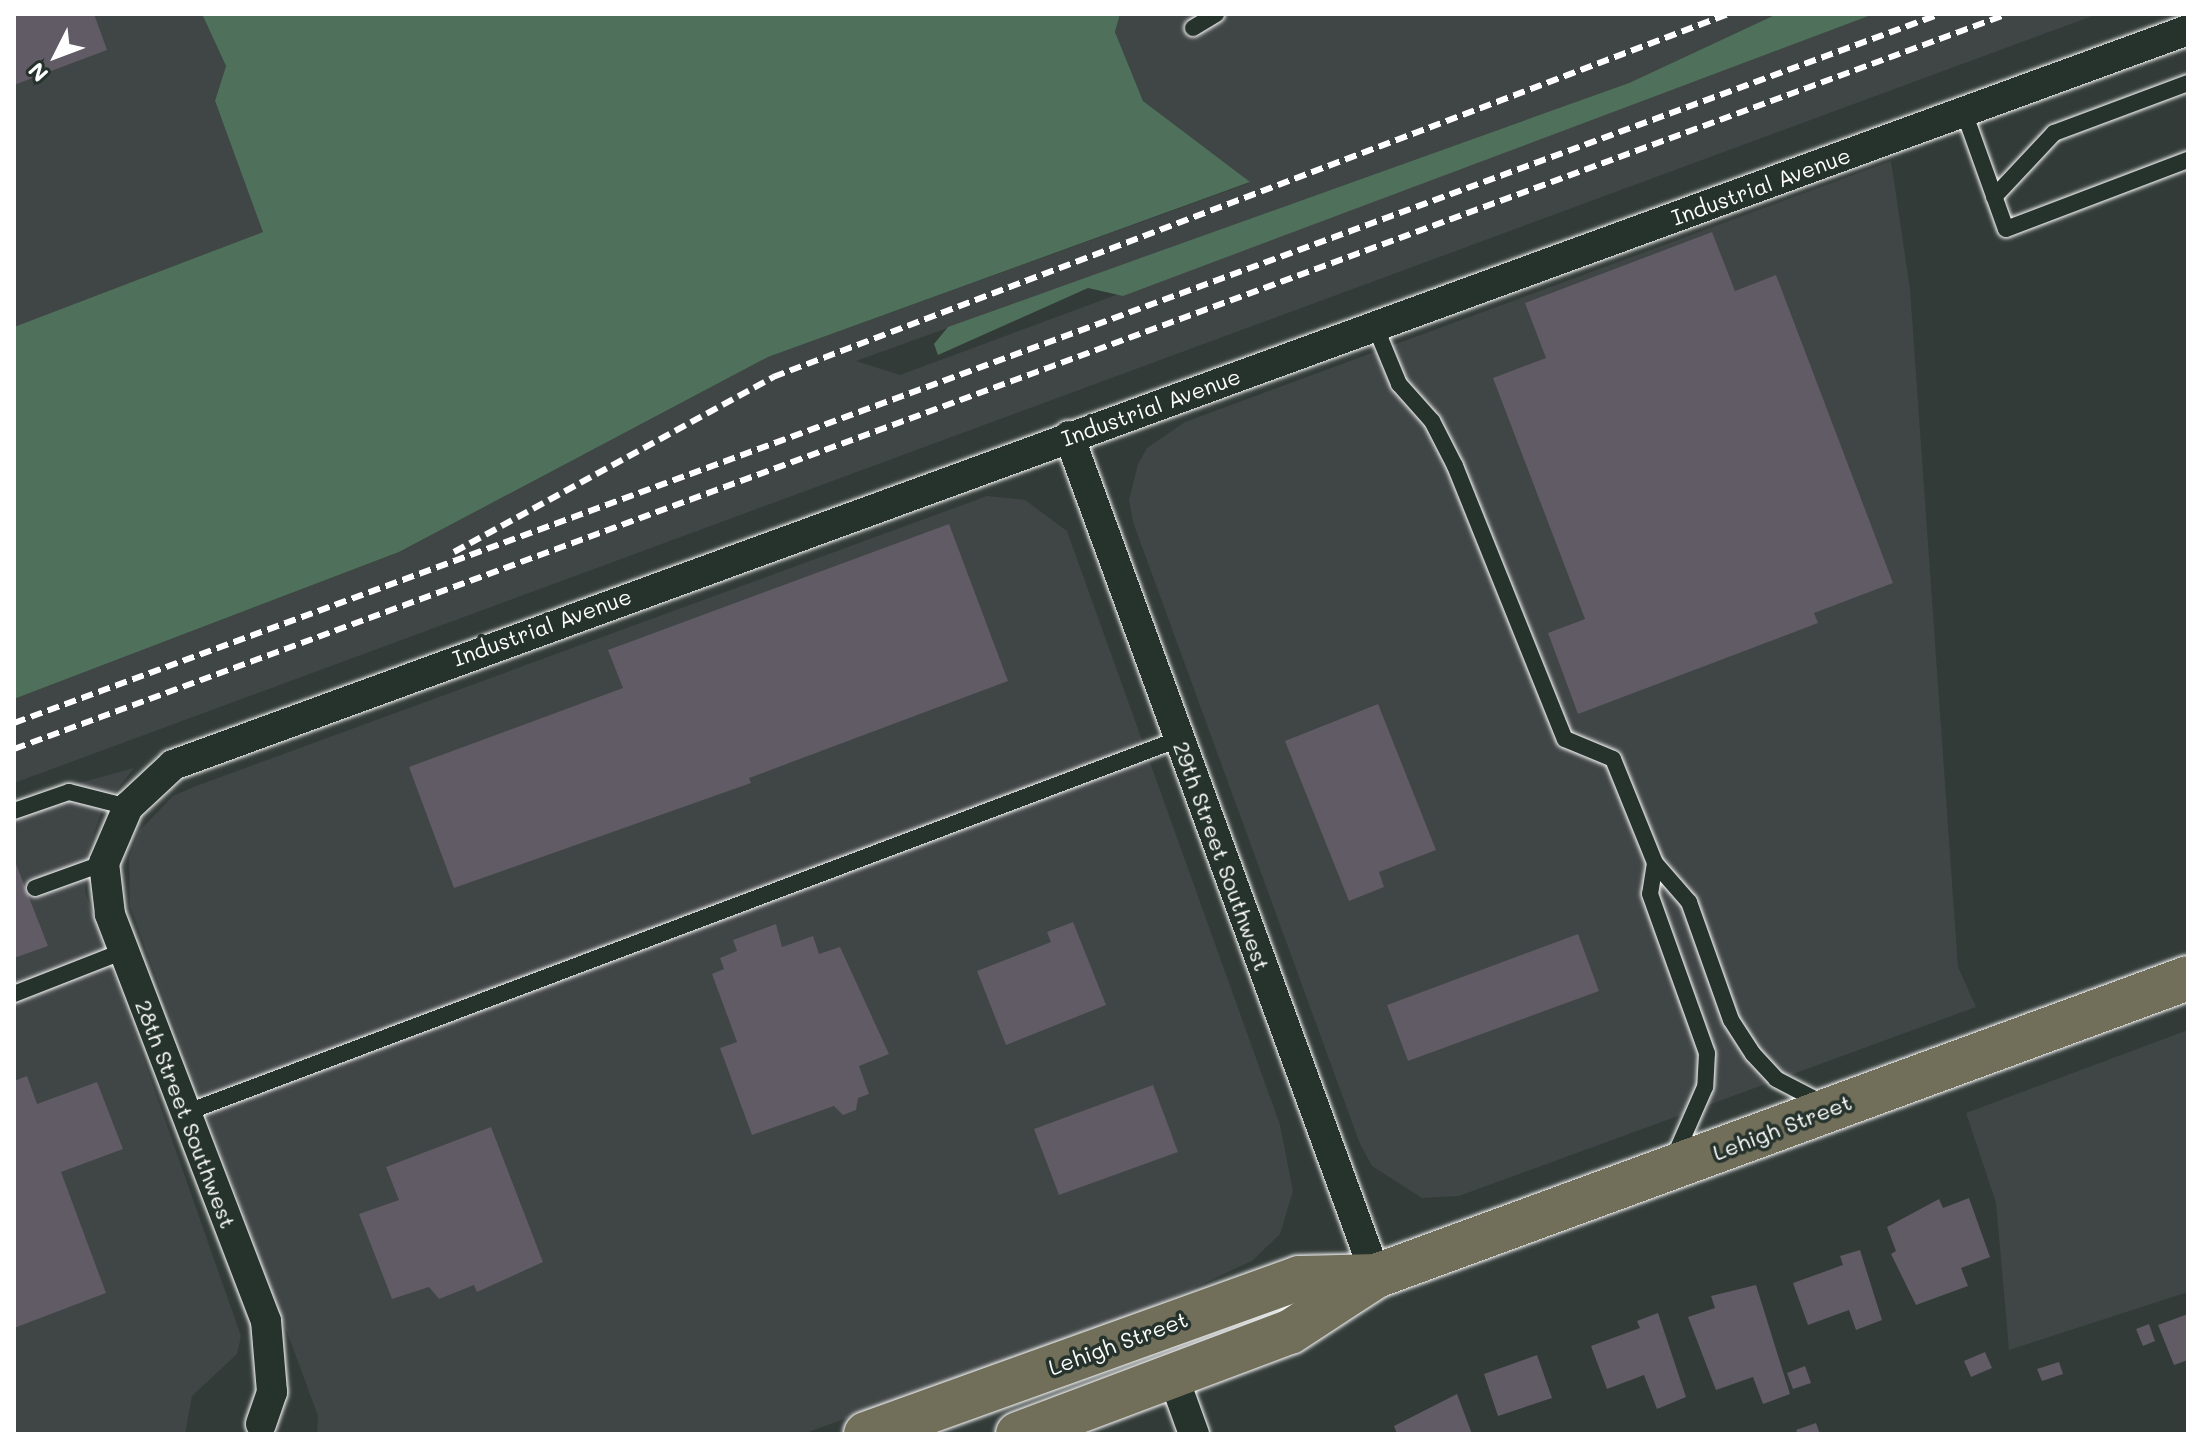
<!DOCTYPE html>
<style>
body{margin:0}
#map{position:relative;width:2202px;height:1448px;overflow:hidden;background:#323b38;font-family:Mali,sans-serif}
div>[style]{position:absolute}
.built>*{inset:0;background:#404545}
.green>*{inset:0;background:#4f705b}
.building>*{inset:0;background:#605b64}
.roads{filter:drop-shadow(0 0 2px #fff) drop-shadow(0 0 2px #fff)}
.lane>*{height:16px;margin:-8px;padding:0 8px;transform-origin:8px;border-radius:8px;background:#26332d}
.street>*{height:30px;margin:-15px;padding:0 15px;transform-origin:15px;border-radius:15px;background:#26332d}
.highway>*{height:44px;margin:-22px;padding:0 22px;transform-origin:22px;border-radius:22px;background:#716e59}
.rail>*{height:6px;margin-top:-3px;transform-origin:0;background:repeating-linear-gradient(90deg,#fff 0 12px,transparent 0 18px)}
span{translate:-50% -50%;white-space:nowrap;text-align:center;line-height:1.15;-webkit-text-stroke:7px #26332d;paint-order:stroke}
.street-label{font-size:22px;color:#fff}
.frame{position:absolute;inset:0;border:16px solid #fff;pointer-events:none}
.north{position:absolute;left:16px;top:16px;width:80px;height:80px;-webkit-text-stroke:6px #26332d;paint-order:stroke;rotate:228deg;font-size:22px;font-weight:700;line-height:32px;text-align:center;color:#fff}
.north::after{content:'';display:block;margin:auto;width:28px;height:36px;background:#fff;clip-path:polygon(50% 0,100% 100%,50% 72%,0 100%)}
</style>
<div id="map">
<div class="built">
<div style="clip-path:polygon(14px 14px,202px 14px,226px 66px,215px 102px,264px 232px,14px 327px)"></div>
<div style="clip-path:polygon(1120px 14px,1777px 14px,1629px 83px,856px 361px,900px 375px,1874px 14px,2098px 14px,14px 783px,14px 699px,399px 552px,768px 357px,1249px 183px,1143px 101px,1115px 32px)"></div>
<div style="clip-path:polygon(1891px 161px,1910px 289px,1958px 967px,1976px 1007px,1459px 1196px,1422px 1198px,1372px 1166px,1360px 1144px,1133px 522px,1129px 500px,1138px 464px,1147px 448px,1185px 422px)"></div>
<div style="clip-path:polygon(987px 496px,1025px 500px,1067px 531px,1280px 1125px,1293px 1191px,1280px 1234px,1252px 1261px,1150px 1308px,803px 1434px,317px 1434px,318px 1416px,130px 906px,129px 859px,139px 831px,173px 796px,196px 786px)"></div>
<div style="clip-path:polygon(134px 768px,103px 807px,87px 854px,85px 892px,241px 1336px,237px 1354px,192px 1396px,185px 1434px,14px 1434px,14px 801px)"></div>
<div style="clip-path:polygon(2188px 1030px,2188px 1292px,2009px 1350px,1996px 1203px,1966px 1113px)"></div>
</div>
<div class="green">
<div style="clip-path:polygon(202px 14px,1120px 14px,1115px 32px,1143px 101px,1250px 182px,768px 357px,399px 552px,14px 699px,14px 327px,263px 232px,215px 101px,226px 66px)"></div>
<div style="clip-path:polygon(1777px 14px,1874px 14px,1123px 296px,1088px 288px,938px 355px,934px 344px,948px 327px,1629px 83px)"></div>
</div>
<div class="building">
<div style="clip-path:polygon(14px 14px,94px 14px,107px 50px,14px 85px)"></div>
<div style="clip-path:polygon(1712px 232px,1735px 291px,1776px 275px,1893px 583px,1814px 613px,1818px 623px,1578px 714px,1548px 633px,1585px 619px,1493px 378px,1546px 358px,1525px 303px)"></div>
<div style="clip-path:polygon(949px 524px,1008px 681px,749px 778px,751px 783px,454px 888px,409px 767px,623px 688px,608px 650px)"></div>
<div style="clip-path:polygon(1378px 704px,1436px 850px,1379px 872px,1384px 887px,1349px 901px,1285px 741px)"></div>
<div style="clip-path:polygon(14px 859px,48px 946px,14px 958px)"></div>
<div style="clip-path:polygon(1073px 922px,1106px 1005px,1006px 1045px,977px 971px,1051px 942px,1047px 932px)"></div>
<div style="clip-path:polygon(776px 924px,782px 947px,813px 936px,819px 954px,840px 947px,889px 1054px,859px 1066px,869px 1094px,858px 1098px,856px 1110px,843px 1115px,834px 1106px,752px 1135px,720px 1048px,737px 1042px,712px 974px,724px 969px,720px 958px,737px 951px,733px 940px)"></div>
<div style="clip-path:polygon(1578px 934px,1599px 991px,1408px 1061px,1387px 1005px)"></div>
<div style="clip-path:polygon(27px 1076px,37px 1104px,97px 1082px,123px 1149px,61px 1172px,106px 1293px,14px 1328px,14px 1081px)"></div>
<div style="clip-path:polygon(1153px 1085px,1178px 1152px,1059px 1195px,1034px 1129px)"></div>
<div style="clip-path:polygon(491px 1127px,543px 1262px,477px 1292px,474px 1285px,439px 1299px,429px 1287px,392px 1299px,359px 1214px,399px 1200px,386px 1167px)"></div>
<div style="clip-path:polygon(1969px 1198px,1990px 1257px,1961px 1268px,1968px 1286px,1916px 1305px,1891px 1254px,1896px 1251px,1887px 1227px,1939px 1199px,1943px 1208px)"></div>
<div style="clip-path:polygon(1860px 1250px,1882px 1320px,1856px 1330px,1849px 1310px,1808px 1325px,1793px 1283px,1843px 1265px,1840px 1256px)"></div>
<div style="clip-path:polygon(1756px 1285px,1790px 1394px,1763px 1404px,1753px 1377px,1716px 1390px,1688px 1317px,1715px 1308px,1711px 1296px)"></div>
<div style="clip-path:polygon(1658px 1313px,1686px 1397px,1657px 1409px,1644px 1375px,1607px 1389px,1591px 1346px,1640px 1328px,1637px 1321px)"></div>
<div style="clip-path:polygon(2188px 1314px,2188px 1360px,2174px 1365px,2158px 1325px)"></div>
<div style="clip-path:polygon(2149px 1324px,2155px 1341px,2143px 1346px,2136px 1329px)"></div>
<div style="clip-path:polygon(1985px 1352px,1992px 1368px,1971px 1377px,1964px 1361px)"></div>
<div style="clip-path:polygon(1537px 1355px,1552px 1398px,1498px 1416px,1484px 1374px)"></div>
<div style="clip-path:polygon(2059px 1362px,2063px 1374px,2042px 1381px,2037px 1369px)"></div>
<div style="clip-path:polygon(1805px 1366px,1811px 1383px,1793px 1389px,1787px 1373px)"></div>
<div style="clip-path:polygon(1457px 1394px,1472px 1434px,1397px 1434px,1394px 1426px)"></div>
<div style="clip-path:polygon(1816px 1423px,1820px 1434px,1798px 1434px,1796px 1430px)"></div>
</div>
<div class="roads">
<div class="lane">
<div style="left:1193px;top:28px;width:27px;rotate:-31deg"></div>
<div style="left:1964px;top:112px;width:124px;rotate:70.3deg"></div>
<div style="left:2006px;top:229px;width:195px;rotate:-20.8deg"></div>
<div style="left:1994px;top:197px;width:88px;rotate:-46.8deg"></div>
<div style="left:2054px;top:133px;width:143px;rotate:-20.5deg"></div>
<div style="left:1375px;top:326px;width:63px;rotate:67.5deg"></div>
<div style="left:1399px;top:384px;width:50px;rotate:48.3deg"></div>
<div style="left:1432px;top:421px;width:51px;rotate:62.9deg"></div>
<div style="left:1455px;top:466px;width:294px;rotate:68.1deg"></div>
<div style="left:1565px;top:739px;width:52px;rotate:22.6deg"></div>
<div style="left:1613px;top:759px;width:112px;rotate:68deg"></div>
<div style="left:1655px;top:863px;width:52px;rotate:48.9deg"></div>
<div style="left:1689px;top:902px;width:125px;rotate:70.4deg"></div>
<div style="left:1731px;top:1020px;width:40px;rotate:57.1deg"></div>
<div style="left:1753px;top:1054px;width:34px;rotate:47deg"></div>
<div style="left:1776px;top:1079px;width:54px;rotate:27.5deg"></div>
<div style="left:14px;top:811px;width:58px;rotate:-19.1deg"></div>
<div style="left:69px;top:792px;width:61px;rotate:14.3deg"></div>
<div style="left:1655px;top:863px;width:31px;rotate:99deg"></div>
<div style="left:1650px;top:894px;width:169px;rotate:70.3deg"></div>
<div style="left:1707px;top:1053px;width:34px;rotate:93deg"></div>
<div style="left:1705px;top:1087px;width:80px;rotate:113.7deg"></div>
<div style="left:35px;top:888px;width:73px;rotate:-19.9deg"></div>
<div style="left:14px;top:994px;width:118px;rotate:-21.4deg"></div>
<div style="left:185px;top:1113px;width:1062px;rotate:-20.62deg"></div>
</div>
<div class="street">
<div style="left:1069px;top:436px;width:894px;rotate:69.92deg"></div>
<div style="left:1173px;top:1376px;width:62px;rotate:70.1deg"></div>
<div style="left:261px;top:1424px;width:34px;rotate:-71deg"></div>
<div style="left:272px;top:1392px;width:71px;rotate:-94.8deg"></div>
<div style="left:266px;top:1321px;width:436px;rotate:-111deg"></div>
<div style="left:110px;top:914px;width:51px;rotate:-96.7deg"></div>
<div style="left:104px;top:863px;width:61px;rotate:-66.8deg"></div>
<div style="left:128px;top:807px;width:62px;rotate:-43deg"></div>
<div style="left:173px;top:765px;width:2145px;rotate:-20.04deg"></div>
</div>
<div class="highway">
<div style="left:866px;top:1434px;width:460px;rotate:-19.8deg"></div>
<div style="left:1299px;top:1278px;width:77px;rotate:-1.5deg"></div>
<div style="left:1018px;top:1434px;width:290px;rotate:-20.6deg"></div>
<div style="left:1290px;top:1332px;width:103px;rotate:-33.1deg"></div>
<div style="left:1376px;top:1276px;width:865px;rotate:-20.15deg"></div>
</div>
</div>
<div class="rail">
<div style="left:454px;top:552px;width:364px;rotate:-28.7deg"></div>
<div style="left:773px;top:377px;width:1022px;rotate:-20.81deg"></div>
<div style="left:14px;top:723px;width:2052px;rotate:-20.21deg"></div>
<div style="left:14px;top:749px;width:2124px;rotate:-20.24deg"></div>
</div>
<div class="street-label">
<span style="left:1761px;top:186px;rotate:-20deg">Industrial Avenue</span>
<span style="left:1151px;top:407px;rotate:-20deg">Industrial Avenue</span>
<span style="left:542px;top:627px;rotate:-20deg">Industrial Avenue</span>
<span style="left:1222px;top:856px;rotate:70deg">29th Street Southwest</span>
<span style="left:186px;top:1114px;rotate:69deg">28th Street Southwest</span>
<span style="left:1782px;top:1127px;rotate:-21deg">Lehigh Street</span>
<span style="left:1118px;top:1343px;rotate:-20deg">Lehigh Street</span>
</div>
<div class="frame"></div>
<div class="north">N</div>
</div>
